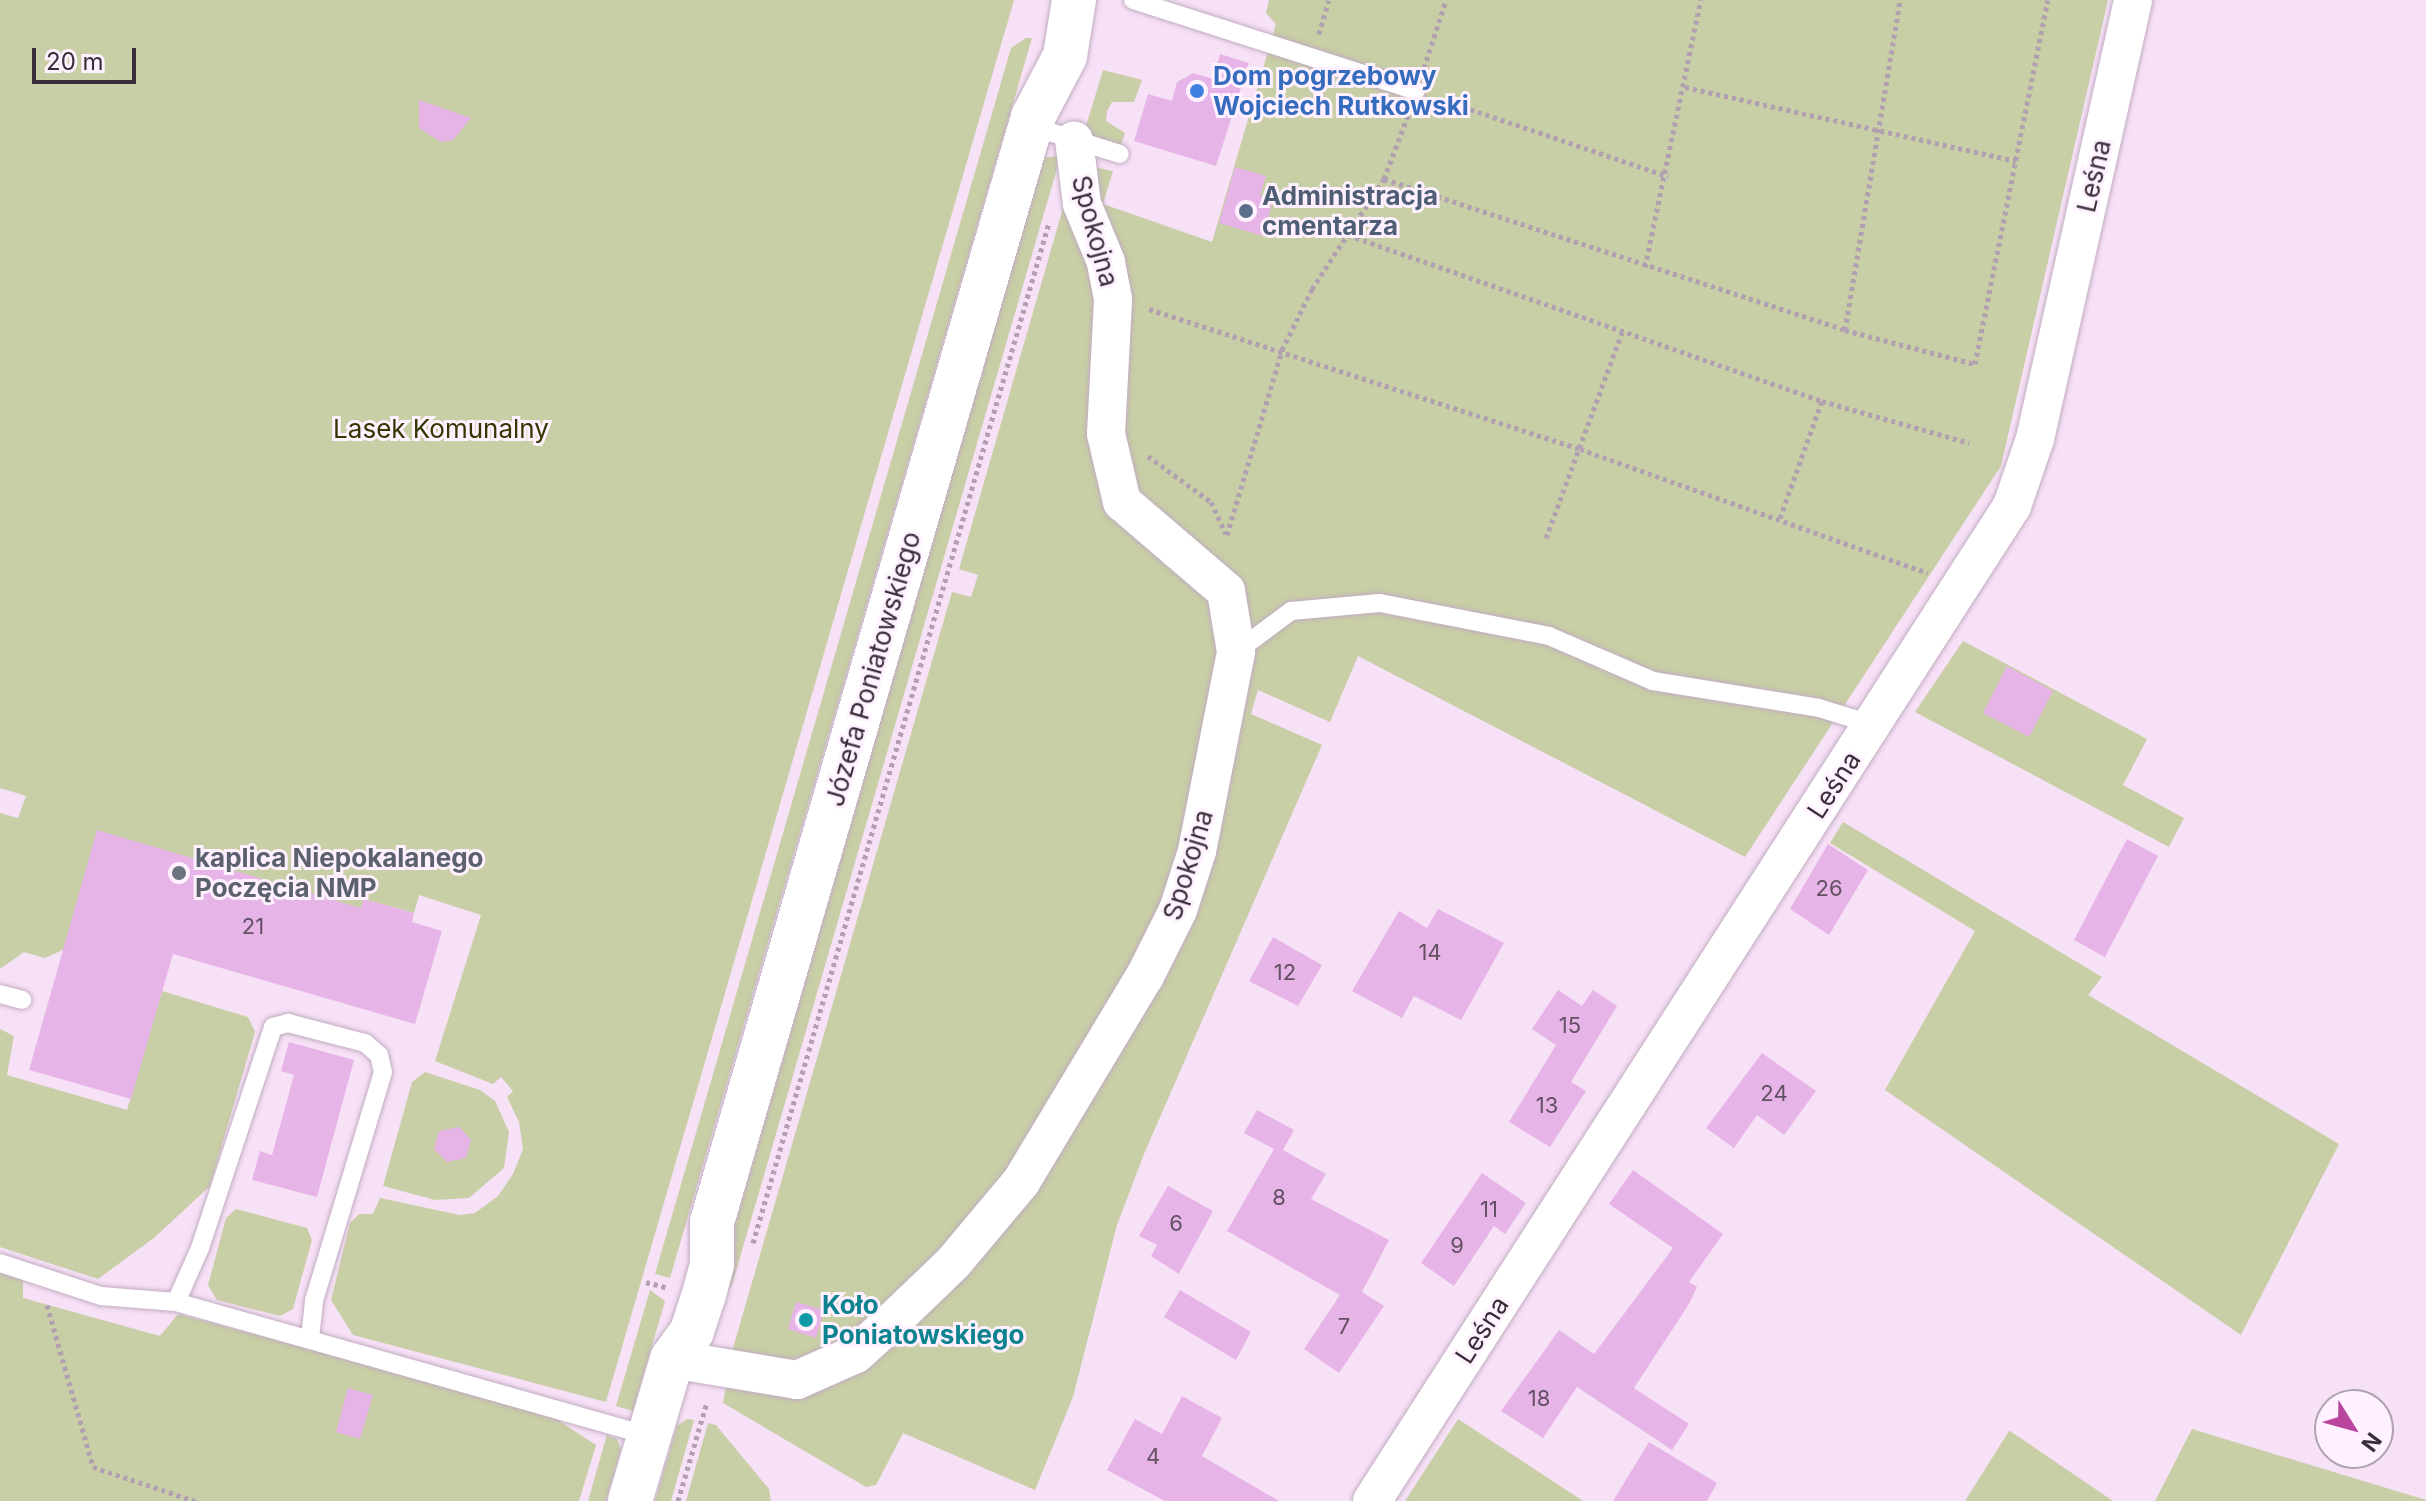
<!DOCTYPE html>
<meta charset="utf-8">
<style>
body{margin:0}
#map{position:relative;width:2426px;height:1501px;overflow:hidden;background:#f7e1f7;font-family:Inter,sans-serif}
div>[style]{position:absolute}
.green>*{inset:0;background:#c8cea5}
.building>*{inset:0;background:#e7b4e7}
.path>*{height:5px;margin-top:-2.5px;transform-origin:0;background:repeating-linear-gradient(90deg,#b1a0b1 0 4px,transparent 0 8px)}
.roads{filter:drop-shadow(0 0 2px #c1acc1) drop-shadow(0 0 2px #c1acc1)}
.service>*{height:18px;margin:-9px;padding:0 9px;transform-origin:9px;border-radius:9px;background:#fff}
.minor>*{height:38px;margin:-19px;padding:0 19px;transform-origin:19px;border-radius:19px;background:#fff}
.tertiary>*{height:44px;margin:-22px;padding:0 22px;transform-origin:22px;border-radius:22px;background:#fff}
.dots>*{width:22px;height:22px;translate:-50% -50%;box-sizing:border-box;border:4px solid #fff1ff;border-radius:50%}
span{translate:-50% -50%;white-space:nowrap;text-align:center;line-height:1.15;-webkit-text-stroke:6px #fff1ff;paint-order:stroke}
.number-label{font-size:22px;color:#635063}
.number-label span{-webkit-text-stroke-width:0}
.shop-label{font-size:26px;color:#366cbe;font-weight:700}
.left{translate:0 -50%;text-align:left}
.street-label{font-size:26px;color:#372e37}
.service-label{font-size:26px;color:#4e5e75;font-weight:700}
.park-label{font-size:26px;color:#333700}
.worship-label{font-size:26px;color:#5b616d;font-weight:700}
.culture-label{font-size:26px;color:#0d838f;font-weight:700}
.north{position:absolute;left:2314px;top:1389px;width:80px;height:80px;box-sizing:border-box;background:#fff1ff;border:2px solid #afa3af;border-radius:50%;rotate:127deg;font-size:22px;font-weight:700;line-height:32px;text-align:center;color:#372e37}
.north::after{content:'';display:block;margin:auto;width:28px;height:36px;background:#b9459e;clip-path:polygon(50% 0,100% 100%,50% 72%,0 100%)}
.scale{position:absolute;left:32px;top:48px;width:104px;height:36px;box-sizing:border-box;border:4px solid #372e37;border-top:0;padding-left:10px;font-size:24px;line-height:28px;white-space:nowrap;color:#372e37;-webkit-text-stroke:6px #fff1ff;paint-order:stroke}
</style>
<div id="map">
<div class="green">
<div style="clip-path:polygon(0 0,1014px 0,606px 1402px,353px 1335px,331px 1300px,350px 1223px,359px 1214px,373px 1214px,380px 1198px,460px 1215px,475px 1213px,498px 1196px,513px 1174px,523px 1149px,519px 1122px,507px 1097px,513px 1091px,501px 1077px,493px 1084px,435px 1061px,481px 915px,419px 895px,414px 913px,364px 899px,361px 908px,76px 944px,45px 958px,24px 952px,0 969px,0 813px,18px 818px,26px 796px,0 788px)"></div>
<div style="clip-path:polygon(1269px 0,2108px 0,2001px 466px,1745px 857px,1358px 656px,1330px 722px,1258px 690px,1251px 714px,1322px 745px,1144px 1154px,1117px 1225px,1073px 1397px,1035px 1490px,903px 1433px,876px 1485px,866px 1487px,723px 1403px,731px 1355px,952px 592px,971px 597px,978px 575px,959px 569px,1076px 163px,1113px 171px,1103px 204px,1212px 242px,1276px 24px,1266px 13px)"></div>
<div style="clip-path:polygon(1026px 38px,1032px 38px,670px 1278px,655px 1274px,1011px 48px)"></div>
<div style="clip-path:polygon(1103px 70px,1142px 80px,1134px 102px,1112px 102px,1107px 111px,1106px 121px,1125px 133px,1120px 148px,1083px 136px)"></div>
<div style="clip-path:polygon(1061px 155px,732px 1285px,724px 1294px,716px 1290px,1044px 158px)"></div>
<div style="clip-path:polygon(1963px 641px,2147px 739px,2123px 785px,2184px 818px,2169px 847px,1915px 712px)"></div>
<div style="clip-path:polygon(1843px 822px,2102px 977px,2088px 995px,2339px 1144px,2241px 1335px,1885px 1090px,1975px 931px,1830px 843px)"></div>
<div style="clip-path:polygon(162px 991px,248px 1017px,255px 1032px,210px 1186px,155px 1237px,98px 1279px,0 1247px,0 1029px,14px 1036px,7px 1075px,127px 1110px)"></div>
<div style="clip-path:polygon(425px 1072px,480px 1090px,495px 1101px,509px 1132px,504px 1168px,469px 1198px,435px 1200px,383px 1186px,412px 1082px)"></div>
<div style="clip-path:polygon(236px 1209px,307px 1228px,312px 1240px,293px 1309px,280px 1316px,217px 1300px,208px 1285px,226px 1218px)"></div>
<div style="clip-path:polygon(0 1273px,23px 1280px,23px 1298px,160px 1336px,178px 1314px,544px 1411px,596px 1445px,579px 1501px,0 1501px)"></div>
<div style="clip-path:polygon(650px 1290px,665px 1301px,633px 1411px,616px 1406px)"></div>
<div style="clip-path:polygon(687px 1419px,694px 1420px,671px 1501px,655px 1501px,677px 1426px)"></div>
<div style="clip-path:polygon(1458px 1419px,1583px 1501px,1405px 1501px)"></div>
<div style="clip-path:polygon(708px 1423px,716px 1425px,769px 1489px,771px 1501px,686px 1501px)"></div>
<div style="clip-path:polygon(2192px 1429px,2426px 1500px,2426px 1501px,2155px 1501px)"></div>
<div style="clip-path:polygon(2009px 1431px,2010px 1431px,2113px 1501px,1965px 1501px)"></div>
<div style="clip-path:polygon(607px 1435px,617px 1439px,621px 1449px,606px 1501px,588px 1501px)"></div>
</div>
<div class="building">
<div style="clip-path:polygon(1220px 54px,1249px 63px,1216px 166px,1134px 141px,1148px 94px,1172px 101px,1177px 82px,1193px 73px,1213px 79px)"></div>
<div style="clip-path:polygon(419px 100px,471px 118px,453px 140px,441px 142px,419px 128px)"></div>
<div style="clip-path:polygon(1235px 167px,1266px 176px,1260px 196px,1273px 200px,1263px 236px,1219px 223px)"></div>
<div style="clip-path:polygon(2007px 666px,2053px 691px,2029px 737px,1983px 713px)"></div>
<div style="clip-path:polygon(97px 830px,361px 908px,363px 899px,414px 913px,412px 922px,442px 931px,415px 1024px,173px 954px,131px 1099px,29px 1070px)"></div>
<div style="clip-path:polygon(2127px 839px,2158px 856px,2105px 957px,2074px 940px)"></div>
<div style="clip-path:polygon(1828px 844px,1868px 870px,1829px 935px,1790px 909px)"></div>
<div style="clip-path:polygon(1438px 909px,1504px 943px,1461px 1020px,1414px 996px,1402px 1018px,1352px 991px,1399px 911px,1427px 928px)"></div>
<div style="clip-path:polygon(1273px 937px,1322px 965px,1298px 1006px,1249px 981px)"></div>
<div style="clip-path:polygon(1558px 990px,1582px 1006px,1593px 990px,1617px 1006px,1571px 1082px,1586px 1091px,1550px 1147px,1509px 1122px,1556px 1045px,1532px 1029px)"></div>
<div style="clip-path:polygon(289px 1042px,354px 1060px,317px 1197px,252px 1180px,260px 1151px,272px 1155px,294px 1075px,281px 1071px)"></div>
<div style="clip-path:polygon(1762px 1053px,1816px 1091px,1784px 1135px,1757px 1115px,1734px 1148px,1706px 1128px)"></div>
<div style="clip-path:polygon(1257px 1110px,1294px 1130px,1283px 1150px,1326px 1174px,1311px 1199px,1389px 1240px,1362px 1292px,1384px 1306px,1339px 1373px,1304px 1349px,1340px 1295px,1227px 1231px,1274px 1149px,1244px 1133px)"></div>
<div style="clip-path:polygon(459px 1127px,471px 1140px,466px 1158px,447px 1162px,434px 1149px,439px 1131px)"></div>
<div style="clip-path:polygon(1633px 1170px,1723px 1234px,1689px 1282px,1697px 1287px,1689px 1304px,1634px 1388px,1689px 1424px,1672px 1450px,1577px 1387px,1543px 1438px,1501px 1411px,1559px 1330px,1594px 1354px,1673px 1248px,1609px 1204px)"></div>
<div style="clip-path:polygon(1482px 1173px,1526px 1203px,1505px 1234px,1494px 1226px,1454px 1286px,1421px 1263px)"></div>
<div style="clip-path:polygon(1168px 1186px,1213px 1211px,1179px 1274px,1151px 1256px,1157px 1245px,1139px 1236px)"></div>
<div style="clip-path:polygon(1180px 1290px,1251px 1332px,1236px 1360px,1164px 1317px)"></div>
<div style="clip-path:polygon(796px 1302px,824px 1310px,816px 1338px,788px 1329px)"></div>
<div style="clip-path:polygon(348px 1388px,373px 1395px,360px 1439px,336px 1432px)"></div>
<div style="clip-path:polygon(1182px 1396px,1222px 1418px,1202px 1456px,1279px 1501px,1165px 1501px,1107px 1470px,1135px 1419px,1162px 1434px)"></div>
<div style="clip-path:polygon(1649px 1442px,1717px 1483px,1707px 1501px,1613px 1501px)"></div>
</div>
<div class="path">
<div style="left:1319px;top:34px;width:35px;rotate:-74deg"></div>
<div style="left:1424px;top:68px;width:71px;rotate:-72.1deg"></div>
<div style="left:1685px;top:87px;width:339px;rotate:12.6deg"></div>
<div style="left:1440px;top:99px;width:241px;rotate:18.7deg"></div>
<div style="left:1384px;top:179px;width:485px;rotate:18.1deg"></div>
<div style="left:1845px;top:330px;width:335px;rotate:-80.5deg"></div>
<div style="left:1348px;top:235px;width:502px;rotate:19.3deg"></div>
<div style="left:1822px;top:401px;width:153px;rotate:15.9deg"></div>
<div style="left:1645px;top:267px;width:273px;rotate:-78.2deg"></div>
<div style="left:1149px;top:309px;width:453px;rotate:18deg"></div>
<div style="left:1580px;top:449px;width:369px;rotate:19.6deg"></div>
<div style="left:1845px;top:330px;width:134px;rotate:14.7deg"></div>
<div style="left:1975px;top:364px;width:371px;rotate:-78.7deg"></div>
<div style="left:1148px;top:456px;width:78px;rotate:36.1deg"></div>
<div style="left:1211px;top:502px;width:35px;rotate:65deg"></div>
<div style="left:1780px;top:518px;width:124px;rotate:-70.3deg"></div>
<div style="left:1227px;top:535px;width:193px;rotate:-73.4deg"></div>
<div style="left:1282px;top:350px;width:68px;rotate:-63.8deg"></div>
<div style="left:1312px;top:289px;width:131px;rotate:-56.8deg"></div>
<div style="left:1384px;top:179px;width:68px;rotate:-69.4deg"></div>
<div style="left:1546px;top:538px;width:220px;rotate:-69.7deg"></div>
<div style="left:753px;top:1243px;width:1062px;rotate:-73.82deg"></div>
<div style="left:646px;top:1282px;width:23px;rotate:15deg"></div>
<div style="left:47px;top:1305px;width:168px;rotate:74.1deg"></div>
<div style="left:93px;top:1467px;width:108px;rotate:18.4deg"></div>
<div style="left:678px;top:1501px;width:103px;rotate:-73.7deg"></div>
</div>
<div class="roads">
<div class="service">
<div style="left:1133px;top:0;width:297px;rotate:17.8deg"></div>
<div style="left:1031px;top:126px;width:93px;rotate:17.5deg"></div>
<div style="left:1236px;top:652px;width:69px;rotate:-36.7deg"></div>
<div style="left:1291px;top:611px;width:89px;rotate:-5.1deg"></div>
<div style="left:1380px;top:603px;width:172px;rotate:11deg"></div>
<div style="left:1549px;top:636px;width:113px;rotate:23.4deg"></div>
<div style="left:1653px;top:681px;width:168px;rotate:9.2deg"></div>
<div style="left:1819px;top:708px;width:58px;rotate:17.2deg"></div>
<div style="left:0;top:994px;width:23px;rotate:15deg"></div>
<div style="left:0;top:1263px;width:106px;rotate:18.1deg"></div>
<div style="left:101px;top:1296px;width:75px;rotate:4.6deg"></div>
<div style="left:176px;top:1302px;width:492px;rotate:15.8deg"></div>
<div style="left:176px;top:1302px;width:59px;rotate:-66deg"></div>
<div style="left:200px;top:1248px;width:233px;rotate:-71.7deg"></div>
<div style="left:273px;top:1027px;width:16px;rotate:-15deg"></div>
<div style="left:288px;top:1023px;width:80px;rotate:14.6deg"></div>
<div style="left:365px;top:1043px;width:18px;rotate:41deg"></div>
<div style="left:379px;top:1055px;width:17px;rotate:77deg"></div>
<div style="left:383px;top:1072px;width:239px;rotate:106.8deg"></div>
<div style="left:314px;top:1301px;width:38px;rotate:96deg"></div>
</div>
<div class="minor">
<div style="left:672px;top:1359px;width:127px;rotate:9.5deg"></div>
<div style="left:797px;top:1380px;width:64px;rotate:-23.8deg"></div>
<div style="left:856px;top:1354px;width:61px;rotate:-42.3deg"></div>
<div style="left:901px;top:1313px;width:72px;rotate:-43.9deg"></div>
<div style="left:953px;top:1263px;width:106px;rotate:-50deg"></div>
<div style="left:1021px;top:1182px;width:240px;rotate:-59deg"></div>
<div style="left:1145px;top:976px;width:74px;rotate:-63.4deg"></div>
<div style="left:1178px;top:910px;width:62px;rotate:-72.1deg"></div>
<div style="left:1197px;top:851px;width:203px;rotate:-78.9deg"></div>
<div style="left:1236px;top:652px;width:62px;rotate:-99.3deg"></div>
<div style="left:1226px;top:591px;width:137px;rotate:-139.4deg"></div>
<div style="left:1122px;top:502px;width:70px;rotate:-103.2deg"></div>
<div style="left:1106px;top:434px;width:135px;rotate:-87deg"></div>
<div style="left:1113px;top:299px;width:38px;rotate:-101deg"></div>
<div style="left:1106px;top:262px;width:63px;rotate:-112.5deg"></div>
<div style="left:1082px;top:204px;width:64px;rotate:-97.1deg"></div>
<div style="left:1372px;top:1501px;width:1183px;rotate:-57.25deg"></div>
<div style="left:2012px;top:506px;width:71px;rotate:-71.1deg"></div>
<div style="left:2035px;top:439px;width:450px;rotate:-77.4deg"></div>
</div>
<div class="tertiary">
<div style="left:630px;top:1501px;width:148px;rotate:-73.5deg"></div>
<div style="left:672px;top:1359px;width:34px;rotate:-54deg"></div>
<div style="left:692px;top:1331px;width:35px;rotate:-72deg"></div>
<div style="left:703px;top:1298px;width:35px;rotate:-75deg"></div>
<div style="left:712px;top:1264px;width:42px;rotate:-90deg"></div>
<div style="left:712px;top:1222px;width:1151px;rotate:-73.8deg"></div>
<div style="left:1033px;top:117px;width:69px;rotate:-62.3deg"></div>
<div style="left:1065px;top:56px;width:57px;rotate:-80.9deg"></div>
</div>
</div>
<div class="dots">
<div style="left:1197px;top:91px;background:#3f7fe0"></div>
<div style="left:1246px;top:211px;background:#5c6f8a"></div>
<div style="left:179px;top:873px;background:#6b7280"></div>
<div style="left:806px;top:1320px;background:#0f9aa8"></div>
</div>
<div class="number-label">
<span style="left:1829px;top:889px">26</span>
<span style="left:253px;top:927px">21</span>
<span style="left:1430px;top:953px">14</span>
<span style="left:1285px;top:973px">12</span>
<span style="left:1570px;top:1026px">15</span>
<span style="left:1774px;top:1094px">24</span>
<span style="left:1547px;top:1106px">13</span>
<span style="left:1279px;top:1198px">8</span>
<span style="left:1489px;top:1210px">11</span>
<span style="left:1176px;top:1224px">6</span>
<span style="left:1457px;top:1246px">9</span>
<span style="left:1344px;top:1327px">7</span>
<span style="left:1539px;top:1399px">18</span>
<span style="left:1153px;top:1457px">4</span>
</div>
<div class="shop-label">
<span class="left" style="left:1213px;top:91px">Dom pogrzebowy<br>Wojciech Rutkowski</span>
</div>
<div class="street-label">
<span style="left:2094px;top:176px;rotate:-77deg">Leśna</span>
<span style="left:1095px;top:231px;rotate:75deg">Spokojna</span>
<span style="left:873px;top:669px;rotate:-74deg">Józefa Poniatowskiego</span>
<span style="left:1834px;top:785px;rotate:-57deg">Leśna</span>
<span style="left:1188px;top:865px;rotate:-73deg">Spokojna</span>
<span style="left:1482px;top:1330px;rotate:-57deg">Leśna</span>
</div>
<div class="service-label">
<span class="left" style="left:1262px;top:211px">Administracja<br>cmentarza</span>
</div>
<div class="park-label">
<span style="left:441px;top:429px">Lasek Komunalny</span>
</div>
<div class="worship-label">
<span class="left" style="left:195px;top:873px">kaplica Niepokalanego<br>Poczęcia NMP</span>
</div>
<div class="culture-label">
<span class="left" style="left:822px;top:1320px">Koło<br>Poniatowskiego</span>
</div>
<div class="north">N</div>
<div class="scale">20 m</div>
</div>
